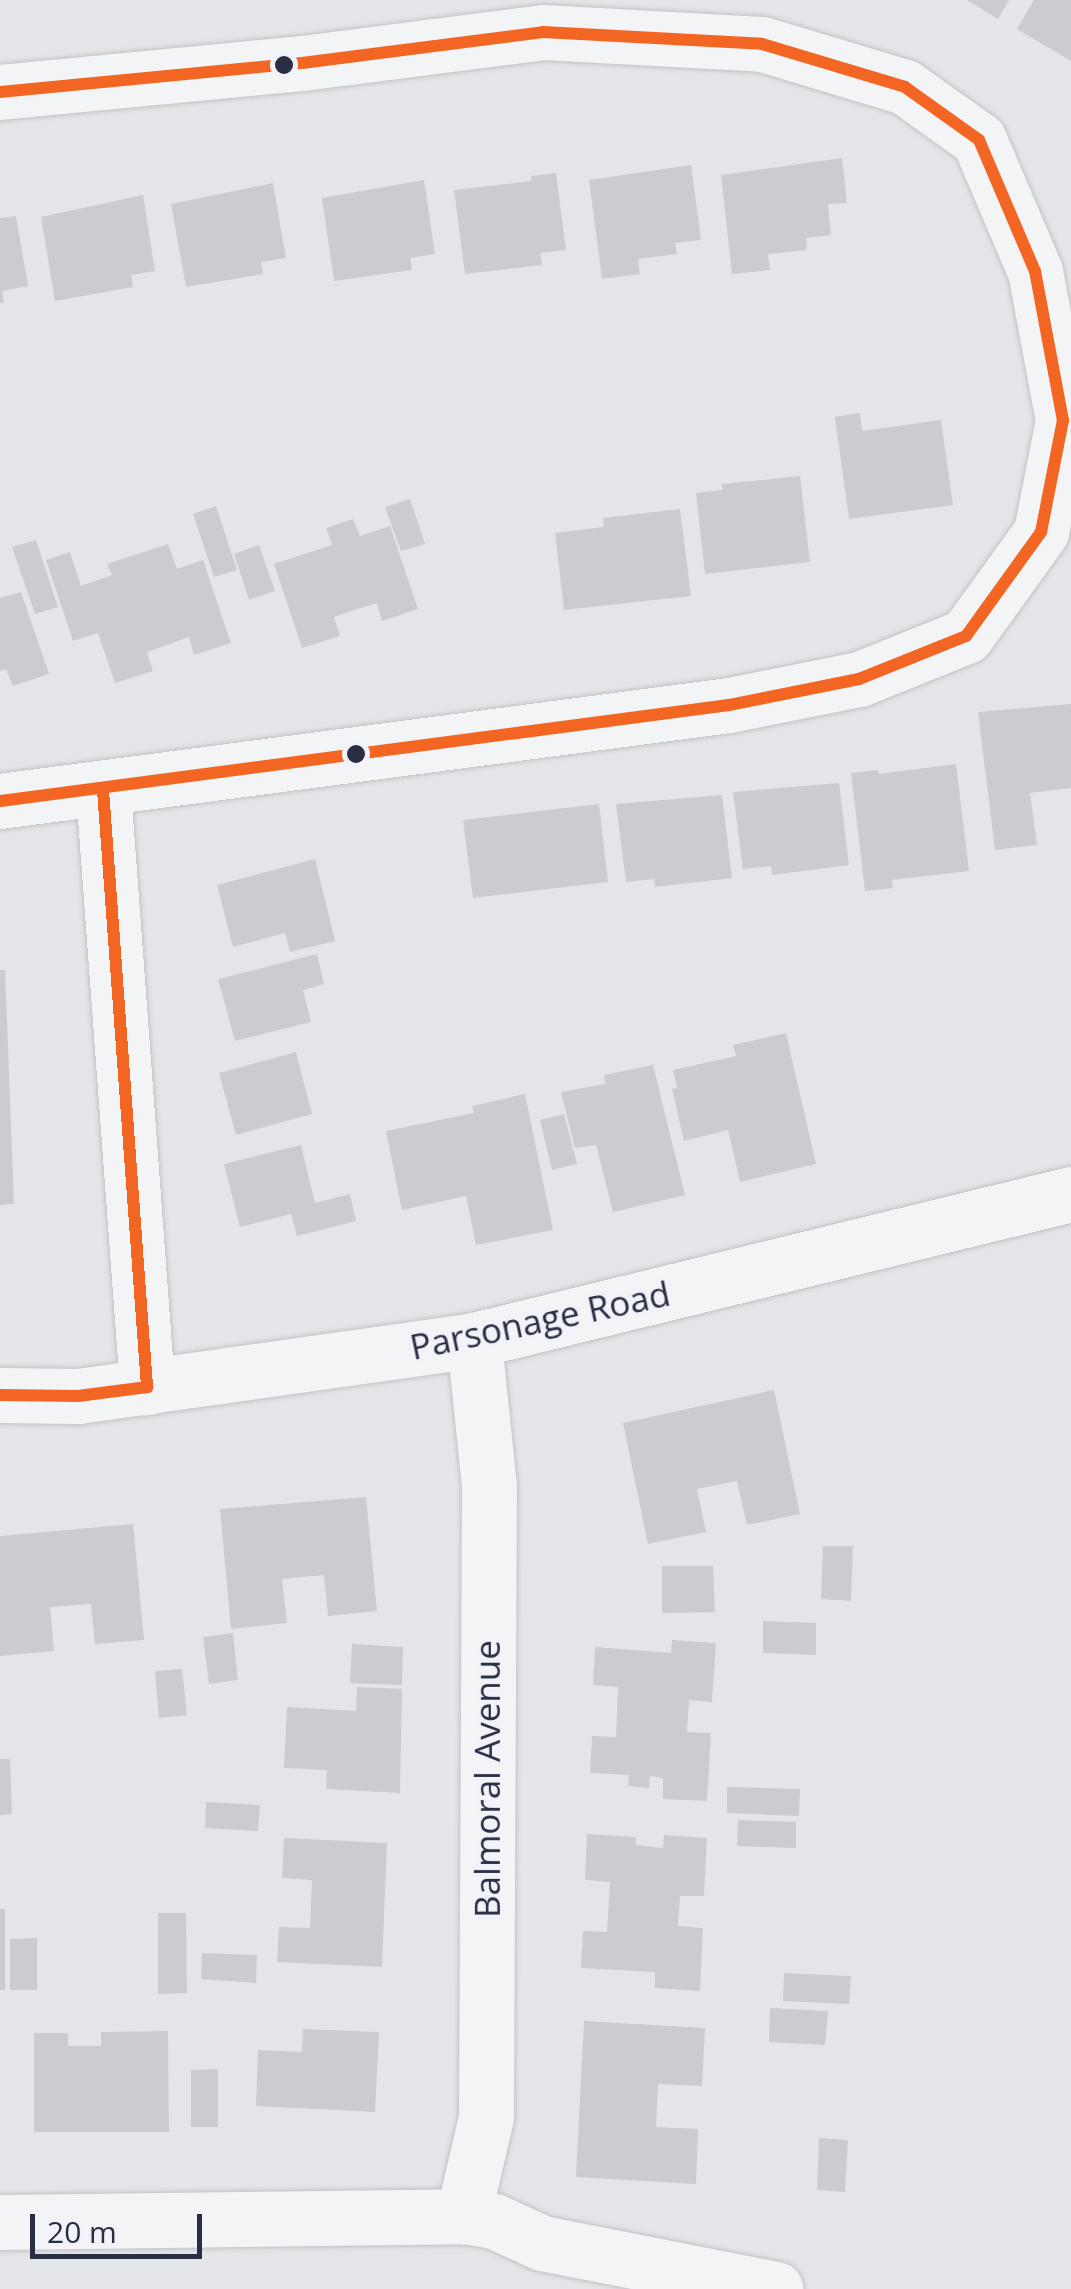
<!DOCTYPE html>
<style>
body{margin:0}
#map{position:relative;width:1071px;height:2289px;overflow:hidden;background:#e4e5e9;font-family:"Open Sans",sans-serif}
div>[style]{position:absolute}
.building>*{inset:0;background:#cbccd1}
.roads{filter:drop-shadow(0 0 2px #c1c2c7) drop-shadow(0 0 2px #c1c2c7)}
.minor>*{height:55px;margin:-27.5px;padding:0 27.5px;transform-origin:27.5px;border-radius:27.5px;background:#f3f4f6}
.bus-1>*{height:12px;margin:-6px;padding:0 6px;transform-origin:6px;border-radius:6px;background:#f26522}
.dots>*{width:28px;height:28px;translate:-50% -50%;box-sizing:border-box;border:5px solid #f2f3f8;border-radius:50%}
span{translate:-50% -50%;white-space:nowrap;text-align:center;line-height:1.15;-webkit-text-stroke:8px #f2f3f8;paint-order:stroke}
.street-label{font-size:35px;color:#2a2e43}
.scale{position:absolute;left:30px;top:2214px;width:172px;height:45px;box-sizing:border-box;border:5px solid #2a2e43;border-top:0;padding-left:12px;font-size:30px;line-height:35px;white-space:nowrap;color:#2a2e43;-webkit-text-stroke:8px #f2f3f8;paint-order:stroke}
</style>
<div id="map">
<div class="building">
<div style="clip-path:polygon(967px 0,1009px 0,998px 19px)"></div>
<div style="clip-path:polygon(1034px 0,1071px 0,1071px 61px,1017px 29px)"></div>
<div style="clip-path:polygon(842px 158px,847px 203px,828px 204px,831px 235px,806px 238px,807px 250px,768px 254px,770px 270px,732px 274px,721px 175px)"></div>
<div style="clip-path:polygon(691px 165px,701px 240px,675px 243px,677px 254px,638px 259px,640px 274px,602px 279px,589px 180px)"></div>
<div style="clip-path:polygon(556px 173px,566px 250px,540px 253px,542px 265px,465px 274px,454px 190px,531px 181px,531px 176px)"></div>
<div style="clip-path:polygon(424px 180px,435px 254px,410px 258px,412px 270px,334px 281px,322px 198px)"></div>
<div style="clip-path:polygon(273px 183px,286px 258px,261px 262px,263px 274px,186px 287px,171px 204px)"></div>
<div style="clip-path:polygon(143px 195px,155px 271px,131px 275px,133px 287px,55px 301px,41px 217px)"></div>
<div style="clip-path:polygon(16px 216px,28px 286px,2px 291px,4px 303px,0 303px,0 218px)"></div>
<div style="clip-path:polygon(860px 413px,862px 431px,941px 420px,953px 505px,849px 519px,835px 417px)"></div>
<div style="clip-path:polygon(800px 476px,810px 562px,705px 574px,696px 493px,722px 490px,722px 484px)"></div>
<div style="clip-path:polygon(410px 499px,425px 544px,401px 551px,385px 507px)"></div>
<div style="clip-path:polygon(216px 506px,237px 570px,214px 577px,193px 514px)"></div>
<div style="clip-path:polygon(680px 509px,691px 596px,564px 610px,555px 533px,604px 527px,603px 518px)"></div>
<div style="clip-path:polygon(353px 519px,360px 536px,390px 526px,418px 609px,382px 621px,377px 603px,354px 610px,334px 617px,340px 636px,302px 648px,274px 564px,332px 545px,326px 528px)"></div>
<div style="clip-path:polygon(36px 540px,58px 607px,35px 614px,12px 547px)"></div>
<div style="clip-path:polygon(168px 544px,177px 569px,203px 560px,231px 643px,194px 655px,189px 637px,167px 645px,147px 652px,153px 671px,115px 683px,98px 633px,73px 641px,46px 560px,70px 552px,81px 586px,112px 575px,107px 564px)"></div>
<div style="clip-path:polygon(259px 545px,275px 591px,249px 600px,234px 554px)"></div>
<div style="clip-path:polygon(21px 592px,49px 674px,13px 686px,6px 669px,0 671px,0 598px)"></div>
<div style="clip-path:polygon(1071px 704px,1071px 788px,1030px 793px,1037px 845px,995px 850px,978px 712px)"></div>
<div style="clip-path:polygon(956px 764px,969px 871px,892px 880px,893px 888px,865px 891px,851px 773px,878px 770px,879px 774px)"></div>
<div style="clip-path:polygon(839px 783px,849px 865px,772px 875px,771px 866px,743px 869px,733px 792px)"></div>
<div style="clip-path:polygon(722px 795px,732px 878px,655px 887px,654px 879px,626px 882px,616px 804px)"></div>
<div style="clip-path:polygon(599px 804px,608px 882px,473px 898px,463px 820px)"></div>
<div style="clip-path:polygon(315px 859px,335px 941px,290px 952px,285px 933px,233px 947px,217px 885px)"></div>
<div style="clip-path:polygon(317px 954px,324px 984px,303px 990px,311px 1022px,235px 1041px,218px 979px)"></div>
<div style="clip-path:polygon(0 970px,5px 970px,14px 1204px,0 1205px)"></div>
<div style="clip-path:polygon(786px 1033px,816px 1164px,740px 1182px,728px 1130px,684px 1141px,672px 1089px,677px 1088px,673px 1070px,736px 1056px,733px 1045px)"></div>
<div style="clip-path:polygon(296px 1052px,312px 1114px,236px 1135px,219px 1073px)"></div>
<div style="clip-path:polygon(653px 1065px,685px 1195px,613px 1212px,596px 1145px,575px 1148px,561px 1092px,605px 1084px,604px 1075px)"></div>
<div style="clip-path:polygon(525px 1094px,553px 1230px,476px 1245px,466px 1196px,402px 1210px,386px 1131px,474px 1113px,472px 1106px)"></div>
<div style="clip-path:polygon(564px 1114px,577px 1164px,552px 1170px,540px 1120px)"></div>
<div style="clip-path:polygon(301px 1145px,315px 1203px,350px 1194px,356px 1221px,297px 1236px,291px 1214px,240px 1227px,224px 1164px)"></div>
<div style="clip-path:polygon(774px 1390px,800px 1514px,747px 1525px,737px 1481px,697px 1489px,706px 1532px,648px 1544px,623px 1423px)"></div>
<div style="clip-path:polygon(366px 1497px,377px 1611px,328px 1616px,324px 1575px,282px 1579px,287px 1623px,231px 1629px,220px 1509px)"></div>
<div style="clip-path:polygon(133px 1524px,144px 1640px,95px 1644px,91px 1604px,50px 1607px,54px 1651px,0 1656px,0 1536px)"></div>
<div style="clip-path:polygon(823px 1546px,853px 1546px,851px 1601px,821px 1599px)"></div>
<div style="clip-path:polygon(662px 1566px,713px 1566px,715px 1612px,662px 1613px)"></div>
<div style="clip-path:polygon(763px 1621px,816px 1623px,816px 1655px,763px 1653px)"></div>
<div style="clip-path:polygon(233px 1633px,238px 1680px,209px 1684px,203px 1637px)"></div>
<div style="clip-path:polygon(672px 1640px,716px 1643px,712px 1702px,689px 1700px,687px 1732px,711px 1733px,707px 1801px,663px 1799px,663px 1778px,650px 1776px,649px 1788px,628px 1786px,629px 1775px,590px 1773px,592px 1736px,616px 1737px,618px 1687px,593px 1685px,595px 1647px,671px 1653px)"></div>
<div style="clip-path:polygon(352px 1644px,403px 1647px,402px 1685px,350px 1683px)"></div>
<div style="clip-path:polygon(182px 1669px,187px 1715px,159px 1718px,155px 1671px)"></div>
<div style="clip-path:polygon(357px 1687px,402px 1689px,400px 1793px,326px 1789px,327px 1770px,284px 1768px,287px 1707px,356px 1711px)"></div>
<div style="clip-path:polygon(0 1759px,10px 1759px,12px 1814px,0 1815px)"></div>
<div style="clip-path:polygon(727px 1787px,800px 1789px,799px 1816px,727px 1813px)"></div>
<div style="clip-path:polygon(206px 1802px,260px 1805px,258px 1831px,205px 1828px)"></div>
<div style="clip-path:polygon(738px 1820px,796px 1822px,796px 1848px,737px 1846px)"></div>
<div style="clip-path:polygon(587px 1834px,636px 1837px,636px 1845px,663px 1848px,664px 1835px,707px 1838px,704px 1896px,680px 1896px,678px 1926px,703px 1928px,700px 1991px,655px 1988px,655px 1972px,581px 1968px,583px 1931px,607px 1932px,610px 1882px,585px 1880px)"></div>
<div style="clip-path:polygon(284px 1838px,387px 1843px,382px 1967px,277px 1962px,279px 1927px,310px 1928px,312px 1880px,282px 1878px)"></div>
<div style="clip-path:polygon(0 1909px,5px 1909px,5px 1990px,0 1990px)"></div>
<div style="clip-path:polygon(158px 1913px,186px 1913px,187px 1993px,158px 1994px)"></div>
<div style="clip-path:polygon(37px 1938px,37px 1990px,10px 1990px,10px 1939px)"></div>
<div style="clip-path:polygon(202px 1953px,257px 1955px,256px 1983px,201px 1979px)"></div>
<div style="clip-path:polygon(784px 1973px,851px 1976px,849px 2004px,783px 2001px)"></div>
<div style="clip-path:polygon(770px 2008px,828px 2011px,825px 2045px,769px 2042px)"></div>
<div style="clip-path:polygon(584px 2021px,705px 2028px,702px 2086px,658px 2084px,657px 2103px,656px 2127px,698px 2129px,696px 2184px,576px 2177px)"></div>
<div style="clip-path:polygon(303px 2029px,379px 2032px,375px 2112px,256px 2106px,258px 2050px,302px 2052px)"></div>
<div style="clip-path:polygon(168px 2031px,169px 2132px,34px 2132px,34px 2033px,68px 2033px,68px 2046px,101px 2046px,101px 2032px)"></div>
<div style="clip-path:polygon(218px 2069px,218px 2127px,191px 2127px,191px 2070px)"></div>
<div style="clip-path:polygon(819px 2138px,848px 2140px,845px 2192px,817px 2190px)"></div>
</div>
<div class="roads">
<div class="minor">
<div style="left:0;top:92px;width:303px;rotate:-5.5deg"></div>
<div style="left:302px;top:63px;width:243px;rotate:-7.3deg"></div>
<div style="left:543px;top:32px;width:219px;rotate:3.1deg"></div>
<div style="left:762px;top:44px;width:149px;rotate:16.7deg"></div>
<div style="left:905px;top:87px;width:91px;rotate:35.6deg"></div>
<div style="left:979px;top:140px;width:142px;rotate:66.9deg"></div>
<div style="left:1035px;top:271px;width:152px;rotate:79.4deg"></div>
<div style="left:1063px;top:420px;width:114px;rotate:101.1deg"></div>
<div style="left:1041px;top:532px;width:128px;rotate:125.8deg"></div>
<div style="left:966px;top:636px;width:115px;rotate:158.1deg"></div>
<div style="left:859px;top:679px;width:133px;rotate:168.7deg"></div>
<div style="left:729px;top:705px;width:735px;rotate:172.5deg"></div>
<div style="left:103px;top:790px;width:599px;rotate:85.78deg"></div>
<div style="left:0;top:1395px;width:78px;rotate:0.7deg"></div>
<div style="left:78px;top:1396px;width:400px;rotate:-8deg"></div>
<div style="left:474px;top:1340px;width:615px;rotate:-13.74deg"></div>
<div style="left:463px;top:2216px;width:102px;rotate:-76.9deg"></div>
<div style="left:486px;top:2117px;width:631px;rotate:-89.73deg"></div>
<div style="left:489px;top:1486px;width:147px;rotate:-95.9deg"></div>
<div style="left:0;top:2222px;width:463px;rotate:-0.7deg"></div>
<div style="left:463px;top:2216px;width:31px;rotate:9deg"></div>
<div style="left:494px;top:2221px;width:53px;rotate:24.6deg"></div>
<div style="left:542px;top:2243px;width:238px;rotate:11.1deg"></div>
</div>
</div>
<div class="bus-1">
<div style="left:0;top:92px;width:303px;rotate:-5.5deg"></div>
<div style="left:302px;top:63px;width:243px;rotate:-7.3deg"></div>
<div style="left:543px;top:32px;width:219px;rotate:3.1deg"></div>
<div style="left:762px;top:44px;width:149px;rotate:16.7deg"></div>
<div style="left:905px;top:87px;width:91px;rotate:35.6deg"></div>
<div style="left:979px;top:140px;width:142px;rotate:66.9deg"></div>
<div style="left:1035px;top:271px;width:152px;rotate:79.4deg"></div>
<div style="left:1063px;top:420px;width:114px;rotate:101.1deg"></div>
<div style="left:1041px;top:532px;width:128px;rotate:125.8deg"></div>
<div style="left:966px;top:636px;width:115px;rotate:158.1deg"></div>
<div style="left:859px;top:679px;width:133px;rotate:168.7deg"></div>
<div style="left:729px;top:705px;width:735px;rotate:172.5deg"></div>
<div style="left:103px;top:790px;width:599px;rotate:85.78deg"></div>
<div style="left:0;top:1395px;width:78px;rotate:0.7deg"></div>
<div style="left:78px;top:1396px;width:70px;rotate:-7.4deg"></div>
</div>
<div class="dots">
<div style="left:284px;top:65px;background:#2a2e43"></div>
<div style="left:356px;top:754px;background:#2a2e43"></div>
</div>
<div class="street-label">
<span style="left:540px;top:1320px;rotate:-12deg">Parsonage Road</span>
<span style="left:487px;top:1779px;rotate:-90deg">Balmoral Avenue</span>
</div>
<div class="scale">20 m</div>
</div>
